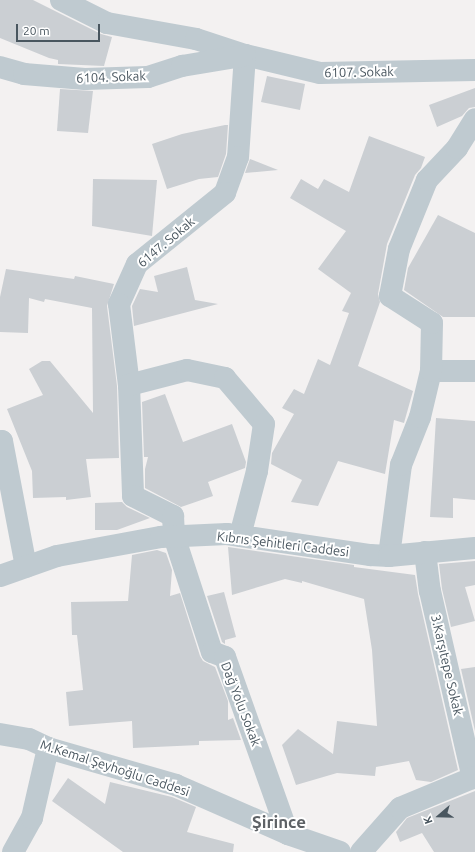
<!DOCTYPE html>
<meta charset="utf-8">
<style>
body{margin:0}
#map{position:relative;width:475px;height:852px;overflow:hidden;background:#f3f1f1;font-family:Ubuntu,sans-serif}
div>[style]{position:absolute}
.building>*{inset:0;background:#cbcfd3}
.minor>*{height:22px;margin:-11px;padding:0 11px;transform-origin:11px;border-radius:11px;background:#bfcad0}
.tertiary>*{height:22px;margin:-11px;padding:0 11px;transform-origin:11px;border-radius:11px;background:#bfcad0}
span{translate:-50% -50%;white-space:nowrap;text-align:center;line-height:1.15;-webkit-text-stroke:4px #fff;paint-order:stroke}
.street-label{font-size:13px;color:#49565f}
.district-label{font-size:17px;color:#5e6266;font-weight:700}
.north{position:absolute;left:419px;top:796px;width:40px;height:40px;-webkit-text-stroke:3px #fff;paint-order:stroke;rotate:250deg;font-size:11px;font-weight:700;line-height:16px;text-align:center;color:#49565f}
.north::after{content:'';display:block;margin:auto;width:14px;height:18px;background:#49565f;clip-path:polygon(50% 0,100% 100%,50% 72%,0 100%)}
.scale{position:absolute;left:16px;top:24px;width:84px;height:18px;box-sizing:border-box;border:2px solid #49565f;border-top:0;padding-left:5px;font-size:12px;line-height:14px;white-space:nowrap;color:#49565f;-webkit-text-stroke:3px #fff;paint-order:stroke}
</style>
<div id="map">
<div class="building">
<div style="clip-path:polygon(0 0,33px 0,101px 34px,112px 37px,104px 66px,58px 64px,58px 60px,49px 58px,0 38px)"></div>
<div style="clip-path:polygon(267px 76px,305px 84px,300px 110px,261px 102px)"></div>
<div style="clip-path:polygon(475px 88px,475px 107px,469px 108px,462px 116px,437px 127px,429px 105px)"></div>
<div style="clip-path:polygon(60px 89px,93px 91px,88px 133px,57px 131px)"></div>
<div style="clip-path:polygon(225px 125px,228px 125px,226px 154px,218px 177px,199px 179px,167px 189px,152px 144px,182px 134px)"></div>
<div style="clip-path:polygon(369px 136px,425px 157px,421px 168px,415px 175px,387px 244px,378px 294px,380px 302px,358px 366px,413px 391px,404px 423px,394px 420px,385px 474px,338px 461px,318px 506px,291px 502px,302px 480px,271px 464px,272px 453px,294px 414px,282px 408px,294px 389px,304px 394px,318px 359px,330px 365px,349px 313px,342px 311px,351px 293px,318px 269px,346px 231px,290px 198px,301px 179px,318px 189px,324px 179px,349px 192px)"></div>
<div style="clip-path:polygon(250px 159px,278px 170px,245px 173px)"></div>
<div style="clip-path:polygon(93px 179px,157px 180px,152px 236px,92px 226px)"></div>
<div style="clip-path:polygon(438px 215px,475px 233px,475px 317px,443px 317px,404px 290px,408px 268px)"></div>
<div style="clip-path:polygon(187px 267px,195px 300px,218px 304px,134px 326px,132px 306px,140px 289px,158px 292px,154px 276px)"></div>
<div style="clip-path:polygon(6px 269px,74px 279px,75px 276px,114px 284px,107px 306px,117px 386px,119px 458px,86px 459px,91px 497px,66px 500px,66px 497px,33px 498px,32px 471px,7px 409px,43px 395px,29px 369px,42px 361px,50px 361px,93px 413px,92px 308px,45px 299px,44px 302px,29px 298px,28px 333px,0 332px,0 297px)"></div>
<div style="clip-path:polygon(165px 394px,183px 442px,232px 424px,246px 462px,245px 468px,208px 482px,213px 496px,181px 507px,145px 488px,145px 469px,148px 457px,144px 457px,142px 402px)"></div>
<div style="clip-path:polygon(436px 418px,475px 421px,475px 500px,453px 498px,453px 518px,430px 517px)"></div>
<div style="clip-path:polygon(122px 502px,127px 507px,150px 518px,117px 530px,95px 530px,95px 503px)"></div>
<div style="clip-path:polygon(228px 547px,354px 565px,354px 567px,415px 575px,418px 594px,458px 770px,431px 782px,416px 780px,409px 761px,376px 767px,375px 776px,337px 773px,296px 785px,282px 745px,298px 729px,333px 754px,337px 721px,377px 726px,372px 650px,364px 599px,302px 581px,302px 583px,285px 579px,232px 595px)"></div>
<div style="clip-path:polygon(157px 550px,166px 553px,172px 570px,170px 596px,180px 593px,200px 656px,203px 661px,215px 667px,228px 701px,228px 720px,233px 718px,241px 740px,199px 741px,199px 745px,133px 748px,132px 721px,69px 726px,66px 692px,83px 690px,77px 635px,72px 635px,71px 602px,128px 601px,132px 555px)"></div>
<div style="clip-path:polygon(475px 561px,475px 585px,465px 587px,475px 621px,451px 627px,442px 589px,439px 564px)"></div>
<div style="clip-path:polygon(224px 592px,236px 637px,225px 640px,225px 644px,222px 642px,207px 596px)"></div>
<div style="clip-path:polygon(475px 667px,475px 731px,461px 669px)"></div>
<div style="clip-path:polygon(68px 778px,105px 804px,110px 782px,172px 797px,196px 807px,187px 832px,234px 844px,233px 852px,123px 852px,52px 801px)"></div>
<div style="clip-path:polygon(475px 791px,475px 852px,434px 852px,422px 833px,400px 842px,396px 832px,407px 818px)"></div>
</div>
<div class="minor">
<div style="left:61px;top:0;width:51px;rotate:26.6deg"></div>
<div style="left:107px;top:23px;width:90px;rotate:10.2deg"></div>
<div style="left:196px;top:39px;width:52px;rotate:18.1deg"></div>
<div style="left:245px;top:55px;width:77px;rotate:13.5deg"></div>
<div style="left:320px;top:73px;width:155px;rotate:-1.1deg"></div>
<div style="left:245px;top:55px;width:102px;rotate:93.9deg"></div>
<div style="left:238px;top:157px;width:38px;rotate:110deg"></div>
<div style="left:225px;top:193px;width:113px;rotate:141.1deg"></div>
<div style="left:137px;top:264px;width:44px;rotate:114.2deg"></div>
<div style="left:119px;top:304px;width:82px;rotate:83deg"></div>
<div style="left:129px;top:385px;width:111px;rotate:87.9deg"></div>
<div style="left:133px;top:496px;width:45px;rotate:26.6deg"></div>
<div style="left:173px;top:516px;width:20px;rotate:87deg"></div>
<div style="left:174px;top:536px;width:122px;rotate:71.9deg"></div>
<div style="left:212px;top:652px;width:14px;rotate:21deg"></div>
<div style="left:225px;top:657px;width:188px;rotate:70.4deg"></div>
<div style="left:0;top:67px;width:25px;rotate:16deg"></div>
<div style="left:24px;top:74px;width:61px;rotate:4.7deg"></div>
<div style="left:85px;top:79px;width:63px;rotate:-1.8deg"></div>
<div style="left:148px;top:77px;width:36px;rotate:-18deg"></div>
<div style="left:182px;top:66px;width:61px;rotate:-9.5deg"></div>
<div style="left:431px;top:371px;width:44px"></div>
<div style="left:129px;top:385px;width:60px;rotate:-14.5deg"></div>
<div style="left:187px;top:370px;width:39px;rotate:12deg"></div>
<div style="left:225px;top:378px;width:60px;rotate:49.7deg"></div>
<div style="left:264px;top:424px;width:48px;rotate:98.5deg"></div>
<div style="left:257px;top:471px;width:67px;rotate:104.7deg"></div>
<div style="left:0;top:442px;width:2px;rotate:-27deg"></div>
<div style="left:2px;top:441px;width:128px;rotate:79.2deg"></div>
<div style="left:425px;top:552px;width:39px;rotate:83deg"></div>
<div style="left:430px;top:591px;width:192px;rotate:77.1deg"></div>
<div style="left:389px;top:556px;width:92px;rotate:-82.5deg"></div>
<div style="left:401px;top:465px;width:52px;rotate:-68.4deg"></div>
<div style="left:420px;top:417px;width:47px;rotate:-76.6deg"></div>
<div style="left:431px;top:371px;width:48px;rotate:-88.8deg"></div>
<div style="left:432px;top:323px;width:50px;rotate:-147.3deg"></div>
<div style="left:390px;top:296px;width:48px;rotate:-79.2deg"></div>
<div style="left:399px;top:249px;width:74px;rotate:-67.9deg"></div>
<div style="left:427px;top:180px;width:44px;rotate:-46.8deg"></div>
<div style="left:457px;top:148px;width:34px;rotate:-58deg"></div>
<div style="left:0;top:734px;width:29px;rotate:10deg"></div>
<div style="left:29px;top:739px;width:21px;rotate:25deg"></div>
<div style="left:48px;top:748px;width:133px;rotate:16.1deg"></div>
<div style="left:176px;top:785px;width:122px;rotate:23.6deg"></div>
<div style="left:288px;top:834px;width:55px;rotate:19.1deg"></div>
<div style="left:13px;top:852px;width:39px;rotate:-61deg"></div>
<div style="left:32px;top:818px;width:72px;rotate:-77.1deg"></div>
<div style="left:361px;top:852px;width:59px;rotate:-48.4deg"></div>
<div style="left:400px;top:808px;width:81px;rotate:-22.5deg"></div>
</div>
<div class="tertiary">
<div style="left:0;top:576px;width:60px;rotate:-19.3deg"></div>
<div style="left:57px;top:556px;width:106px;rotate:-10.4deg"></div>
<div style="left:161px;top:537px;width:66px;rotate:-2.6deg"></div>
<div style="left:227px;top:534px;width:145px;rotate:8.4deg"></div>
<div style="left:370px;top:555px;width:19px;rotate:3deg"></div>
<div style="left:389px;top:556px;width:86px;rotate:-5.3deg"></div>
</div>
<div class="street-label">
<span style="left:359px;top:72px;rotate:-1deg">6107. Sokak</span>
<span style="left:111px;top:77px;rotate:-2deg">6104. Sokak</span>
<span style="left:166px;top:242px;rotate:-40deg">6147. Sokak</span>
<span style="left:283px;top:544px;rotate:7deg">Kıbrıs Şehitleri Caddesi</span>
<span style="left:447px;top:665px;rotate:77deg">3.Karşıtepe Sokak</span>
<span style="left:241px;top:704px;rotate:69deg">Dağ Yolu Sokak</span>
<span style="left:115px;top:768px;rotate:18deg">M.Kemal Şeyhoğlu Caddesi</span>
</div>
<div class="district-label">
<span style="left:279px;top:822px">Şirince</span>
</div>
<div class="north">K</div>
<div class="scale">20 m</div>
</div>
